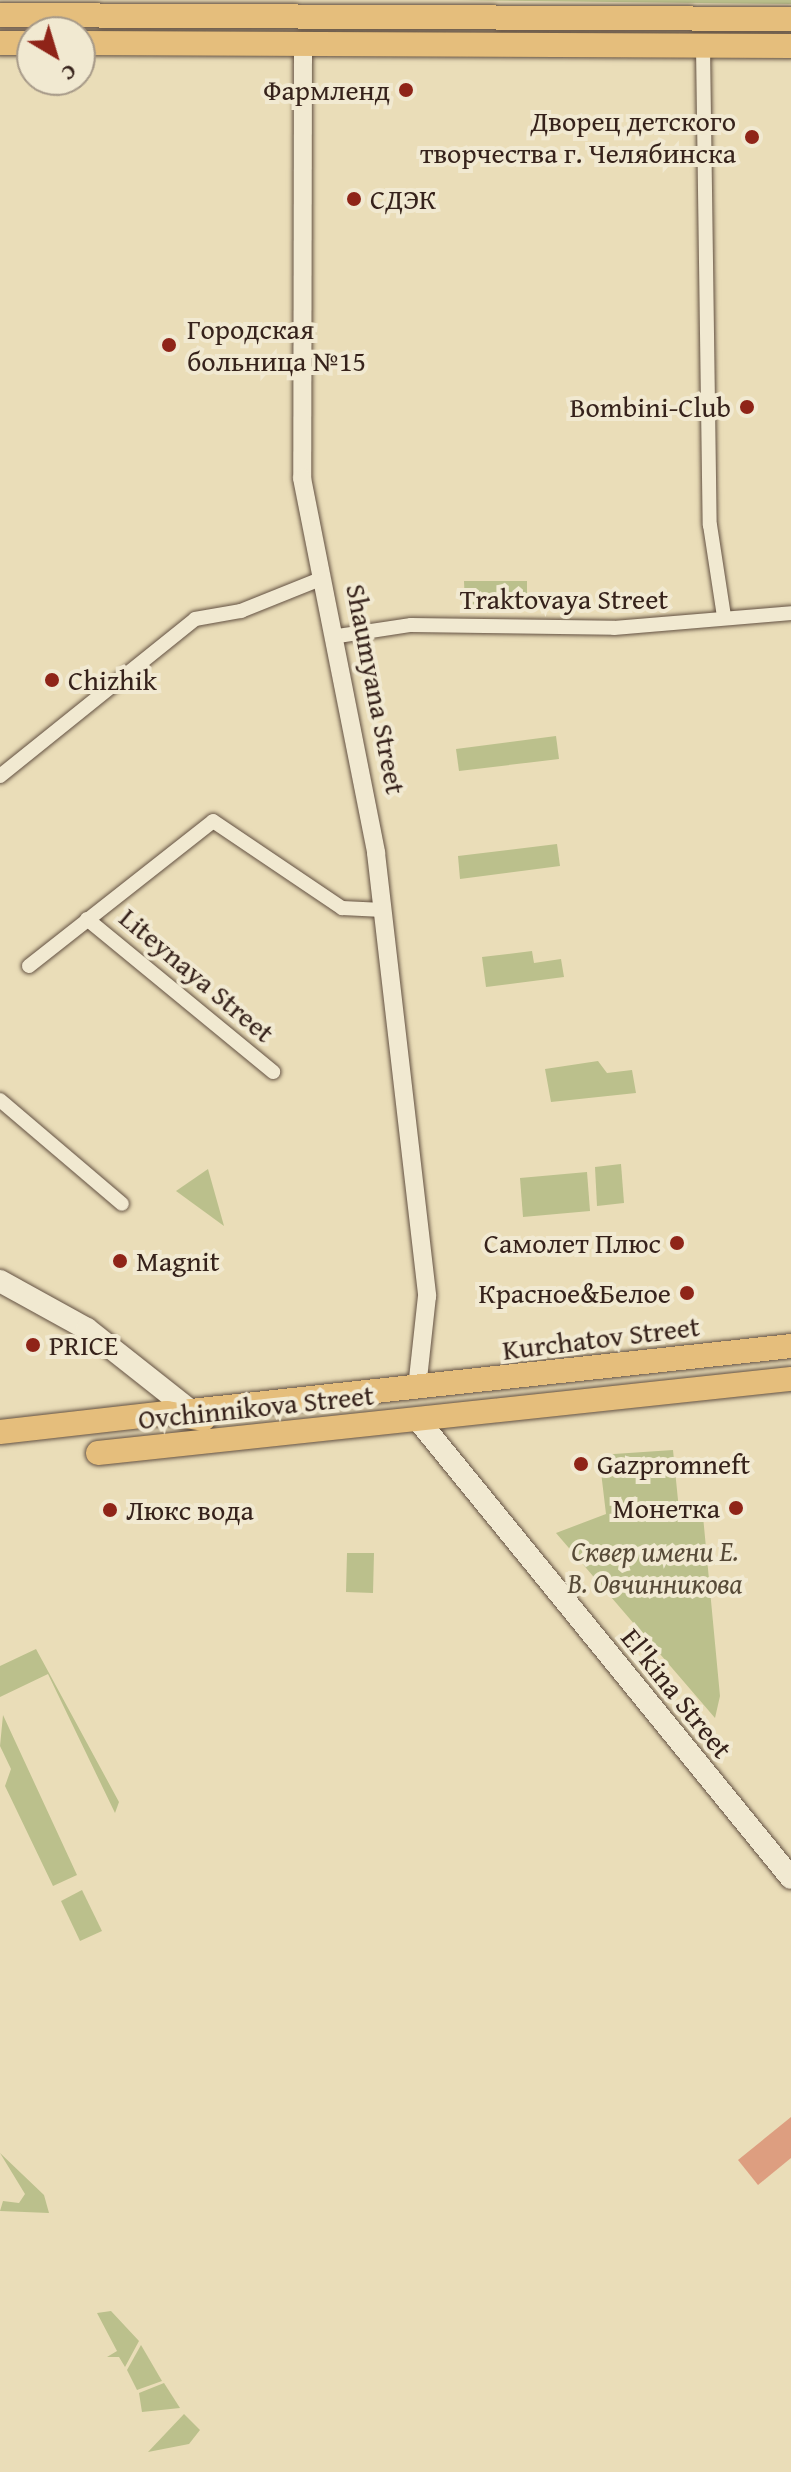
<!DOCTYPE html>
<meta charset="utf-8">
<style>
body{margin:0}
#map{position:relative;width:791px;height:2472px;overflow:hidden;background:#eaddb8;font-family:"Gentium Book Plus",serif}
div>[style]{position:absolute}
.green>*{inset:0;background:#bbc08c}
.building>*{inset:0;background:#dd9e80}
.roads{filter:drop-shadow(0 0 2px #635142) drop-shadow(0 0 2px #635142)}
.minor>*{height:14px;margin:-7px;padding:0 7px;transform-origin:7px;border-radius:7px;background:#f1e9d1}
.tertiary>*{height:18px;margin:-9px;padding:0 9px;transform-origin:9px;border-radius:9px;background:#f1e9d1}
.secondary>*{height:22px;margin:-11px;padding:0 11px;transform-origin:11px;border-radius:11px;background:#f1e9d1}
.primary>*{height:24px;margin:-12px;padding:0 12px;transform-origin:12px;border-radius:12px;background:#e5be7c}
.dots>*{width:22px;height:22px;translate:-50% -50%;box-sizing:border-box;border:4px solid #f1e9d1;border-radius:50%}
span{translate:-50% -50%;white-space:nowrap;text-align:center;line-height:1.15;-webkit-text-stroke:8px #f1e9d1;paint-order:stroke}
.poi-label{font-size:28px;color:#36221b}
.right{translate:-100% -50%;text-align:right}
.left{translate:0 -50%;text-align:left}
.street-label{font-size:28px;color:#36221b}
.park-label{font-size:28px;color:#574a37;font-style:italic}
.north{position:absolute;left:16px;top:16px;width:80px;height:80px;box-sizing:border-box;background:#f1e9d1;border:2px solid #a69988;border-radius:50%;rotate:142deg;font-size:22px;font-weight:700;line-height:32px;text-align:center;color:#36221b}
.north::after{content:'';display:block;margin:auto;width:28px;height:36px;background:#8f2418;clip-path:polygon(50% 0,100% 100%,50% 72%,0 100%)}
</style>
<div id="map">
<div class="green">
<div style="clip-path:polygon(455px 0,791px 0,791px 4px)"></div>
<div style="clip-path:polygon(464px 581px,527px 581px,527px 606px,465px 606px)"></div>
<div style="clip-path:polygon(556px 736px,559px 759px,459px 771px,456px 749px)"></div>
<div style="clip-path:polygon(557px 844px,560px 866px,460px 879px,458px 856px)"></div>
<div style="clip-path:polygon(532px 951px,534px 963px,561px 959px,564px 977px,486px 987px,482px 957px)"></div>
<div style="clip-path:polygon(598px 1061px,607px 1073px,632px 1070px,636px 1093px,551px 1102px,545px 1069px)"></div>
<div style="clip-path:polygon(621px 1164px,624px 1203px,597px 1206px,595px 1167px)"></div>
<div style="clip-path:polygon(208px 1169px,224px 1226px,176px 1191px)"></div>
<div style="clip-path:polygon(587px 1172px,590px 1211px,523px 1217px,520px 1178px)"></div>
<div style="clip-path:polygon(673px 1450px,680px 1520px,703px 1516px,720px 1696px,715px 1718px,556px 1533px,606px 1514px,599px 1455px)"></div>
<div style="clip-path:polygon(347px 1553px,374px 1553px,373px 1593px,346px 1592px)"></div>
<div style="clip-path:polygon(36px 1649px,119px 1802px,115px 1813px,48px 1674px,0 1697px,0 1666px)"></div>
<div style="clip-path:polygon(3px 1715px,77px 1875px,53px 1886px,5px 1786px,11px 1769px,0 1746px)"></div>
<div style="clip-path:polygon(82px 1890px,102px 1931px,80px 1941px,61px 1901px)"></div>
<div style="clip-path:polygon(0 2153px,44px 2195px,49px 2213px,0 2211px,3px 2201px,19px 2203px,25px 2194px)"></div>
<div style="clip-path:polygon(111px 2311px,139px 2341px,125px 2367px,119px 2357px,107px 2357px,117px 2351px,97px 2313px)"></div>
<div style="clip-path:polygon(141px 2345px,162px 2381px,137px 2390px,127px 2370px)"></div>
<div style="clip-path:polygon(164px 2383px,180px 2408px,142px 2412px,139px 2393px)"></div>
<div style="clip-path:polygon(184px 2414px,200px 2430px,189px 2444px,148px 2452px)"></div>
</div>
<div class="building">
<div style="clip-path:polygon(791px 2117px,791px 2158px,758px 2185px,738px 2160px)"></div>
</div>
<div class="roads">
<div class="minor">
<div style="left:703px;top:47px;width:478px;rotate:89.2deg"></div>
<div style="left:710px;top:525px;width:93px;rotate:81.3deg"></div>
<div style="left:338px;top:636px;width:74px;rotate:-8.6deg"></div>
<div style="left:411px;top:625px;width:203px;rotate:0.8deg"></div>
<div style="left:614px;top:628px;width:178px;rotate:-4.8deg"></div>
<div style="left:0;top:776px;width:250px;rotate:-38.8deg"></div>
<div style="left:195px;top:619px;width:47px;rotate:-9.9deg"></div>
<div style="left:241px;top:611px;width:88px;rotate:-21.9deg"></div>
<div style="left:87px;top:919px;width:241px;rotate:39.4deg"></div>
<div style="left:29px;top:966px;width:234px;rotate:-38.2deg"></div>
<div style="left:213px;top:821px;width:156px;rotate:34deg"></div>
<div style="left:342px;top:908px;width:41px;rotate:2.8deg"></div>
<div style="left:0;top:1100px;width:160px;rotate:40.4deg"></div>
</div>
<div class="tertiary">
<div style="left:303px;top:46px;width:432px;rotate:90.1deg"></div>
<div style="left:302px;top:478px;width:382px;rotate:78.8deg"></div>
<div style="left:376px;top:853px;width:446px;rotate:83.4deg"></div>
<div style="left:427px;top:1296px;width:93px;rotate:96.2deg"></div>
</div>
<div class="secondary">
<div style="left:0;top:1281px;width:99px;rotate:28.9deg"></div>
<div style="left:87px;top:1329px;width:132px;rotate:38.3deg"></div>
<div style="left:419px;top:1421px;width:589px;rotate:50.85deg"></div>
</div>
<div class="primary">
<div style="left:0;top:15px;width:791px;rotate:0.29deg"></div>
<div style="left:0;top:43px;width:32px"></div>
<div style="left:80px;top:43px;width:711px;rotate:0.24deg"></div>
<div style="left:191px;top:1411px;width:604px;rotate:-6.18deg"></div>
<div style="left:0;top:1432px;width:168px;rotate:-6.5deg"></div>
<div style="left:167px;top:1413px;width:37px;rotate:9deg"></div>
<div style="left:98px;top:1453px;width:697px;rotate:-6.1deg"></div>
</div>
</div>
<div class="dots">
<div style="left:406px;top:90px;background:#8f2418"></div>
<div style="left:752px;top:137px;background:#8f2418"></div>
<div style="left:354px;top:199px;background:#8f2418"></div>
<div style="left:169px;top:345px;background:#8f2418"></div>
<div style="left:747px;top:407px;background:#8f2418"></div>
<div style="left:52px;top:680px;background:#8f2418"></div>
<div style="left:677px;top:1243px;background:#8f2418"></div>
<div style="left:120px;top:1261px;background:#8f2418"></div>
<div style="left:687px;top:1293px;background:#8f2418"></div>
<div style="left:33px;top:1345px;background:#8f2418"></div>
<div style="left:581px;top:1464px;background:#8f2418"></div>
<div style="left:736px;top:1508px;background:#8f2418"></div>
<div style="left:110px;top:1510px;background:#8f2418"></div>
</div>
<div class="poi-label">
<span class="right" style="left:390px;top:90px">Фармленд</span>
<span class="right" style="left:736px;top:137px">Дворец детского<br>творчества г. Челябинска</span>
<span class="left" style="left:370px;top:199px">СДЭК</span>
<span class="left" style="left:187px;top:345px">Городская<br>больница №15</span>
<span class="right" style="left:731px;top:407px">Bombini-Club</span>
<span class="left" style="left:68px;top:680px">Chizhik</span>
<span class="right" style="left:661px;top:1243px">Самолет Плюс</span>
<span class="left" style="left:136px;top:1261px">Magnit</span>
<span class="right" style="left:671px;top:1293px">Красное&amp;Белое</span>
<span class="left" style="left:49px;top:1345px">PRICE</span>
<span class="left" style="left:597px;top:1464px">Gazpromneft</span>
<span class="right" style="left:720px;top:1508px">Монетка</span>
<span class="left" style="left:126px;top:1510px">Люкс вода</span>
</div>
<div class="street-label">
<span style="left:564px;top:599px">Traktovaya Street</span>
<span style="left:376px;top:689px;rotate:79deg">Shaumyana Street</span>
<span style="left:197px;top:975px;rotate:40deg">Liteynaya Street</span>
<span style="left:601px;top:1338px;rotate:-7deg">Kurchatov Street</span>
<span style="left:256px;top:1407px;rotate:-6deg">Ovchinnikova Street</span>
<span style="left:677px;top:1693px;rotate:51deg">El'kina Street</span>
</div>
<div class="park-label">
<span style="left:655px;top:1567px">Сквер имени Е.<br>В. Овчинникова</span>
</div>
<div class="north">С</div>
</div>
